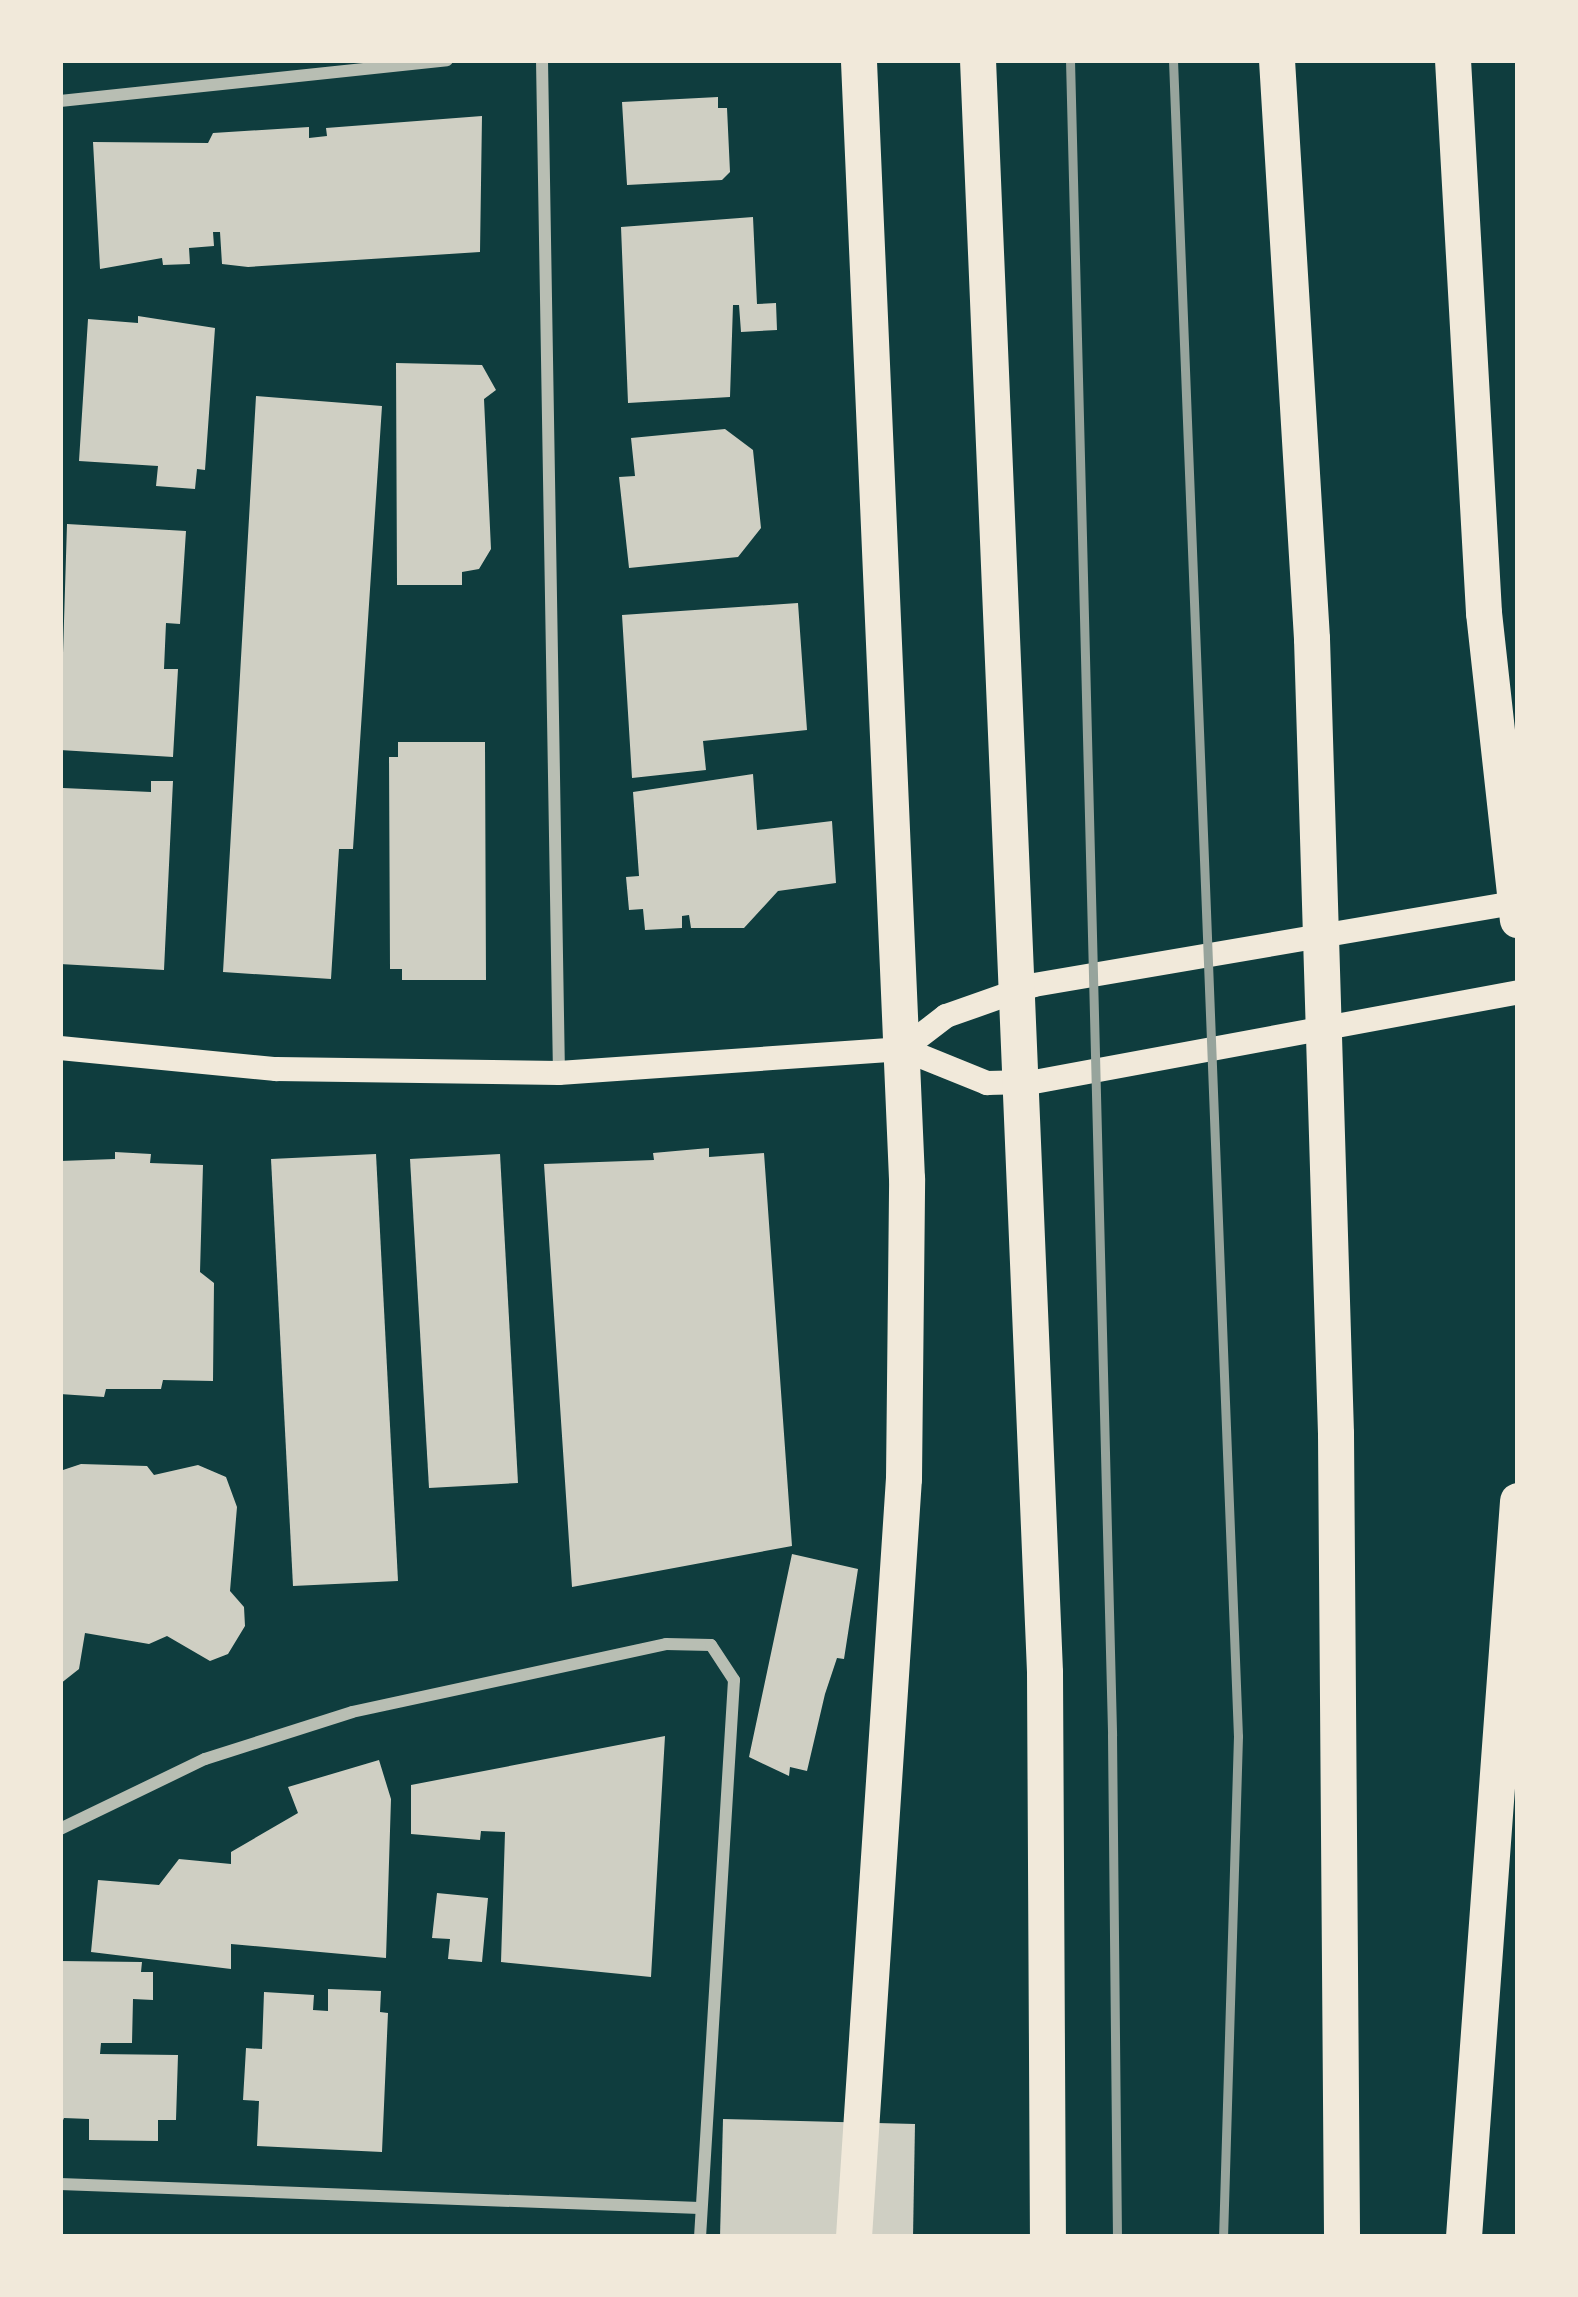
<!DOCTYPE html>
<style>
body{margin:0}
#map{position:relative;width:1578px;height:2297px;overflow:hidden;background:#0f3d3e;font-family:Barlow,sans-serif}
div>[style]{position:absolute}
.building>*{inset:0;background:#cfcfc3}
.minor>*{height:12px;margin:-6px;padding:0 6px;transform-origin:6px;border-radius:6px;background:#b8beb3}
.secondary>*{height:24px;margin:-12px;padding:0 12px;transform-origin:12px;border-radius:12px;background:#f1e9da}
.motorway>*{height:36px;margin:-18px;padding:0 18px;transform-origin:18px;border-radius:18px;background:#f1e9da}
.rail>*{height:9px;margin:-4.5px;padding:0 4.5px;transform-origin:4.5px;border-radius:4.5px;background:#97a49c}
span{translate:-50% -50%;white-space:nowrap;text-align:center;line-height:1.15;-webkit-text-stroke:9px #f1e9da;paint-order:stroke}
.frame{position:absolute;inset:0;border:63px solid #f1e9da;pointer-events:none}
</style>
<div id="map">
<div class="building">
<div style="clip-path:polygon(718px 97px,718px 108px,727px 108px,730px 172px,722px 180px,627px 185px,622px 102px)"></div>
<div style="clip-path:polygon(482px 116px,480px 252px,248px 267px,222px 264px,220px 232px,213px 232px,214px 246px,189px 248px,190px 264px,163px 265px,162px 258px,100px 269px,93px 142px,208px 143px,213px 133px,309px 127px,309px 138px,327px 136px,326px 128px)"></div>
<div style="clip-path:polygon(753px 217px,757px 304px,776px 303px,777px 330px,741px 332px,739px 305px,733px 305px,730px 397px,628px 403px,621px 227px)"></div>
<div style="clip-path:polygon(138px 316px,215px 328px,205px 470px,197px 469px,195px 489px,156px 486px,158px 466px,79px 461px,88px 319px,138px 323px)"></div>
<div style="clip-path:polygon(396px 363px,482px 365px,496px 390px,484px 399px,491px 549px,479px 569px,462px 572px,462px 585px,397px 585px)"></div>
<div style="clip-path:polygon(256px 396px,382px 406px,353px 849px,339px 849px,331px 979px,223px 972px)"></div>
<div style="clip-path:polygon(725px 429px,753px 450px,761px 528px,738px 557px,629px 568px,619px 477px,635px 476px,631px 438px)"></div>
<div style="clip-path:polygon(67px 524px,186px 531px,180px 624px,166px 623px,164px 669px,178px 669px,173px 757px,60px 750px)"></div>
<div style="clip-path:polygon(798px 603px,807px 730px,703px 741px,706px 770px,632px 778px,622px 615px)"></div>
<div style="clip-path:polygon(398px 742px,485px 742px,486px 980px,402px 980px,402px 969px,390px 969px,389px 757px,398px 757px)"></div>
<div style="clip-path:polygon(753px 774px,757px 830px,832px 821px,836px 883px,778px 891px,744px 928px,691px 928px,689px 915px,682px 916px,682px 928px,645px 930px,643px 909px,629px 910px,626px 877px,639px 876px,633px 792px)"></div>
<div style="clip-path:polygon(151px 781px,173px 781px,164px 970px,60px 964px,63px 788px,151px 792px)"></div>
<div style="clip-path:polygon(709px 1148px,709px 1157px,764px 1153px,792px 1546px,572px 1587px,544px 1164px,654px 1160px,653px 1153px)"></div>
<div style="clip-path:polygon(115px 1152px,151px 1154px,150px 1163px,203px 1165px,200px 1272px,214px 1283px,213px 1381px,163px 1380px,161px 1389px,106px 1389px,104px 1397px,60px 1394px,60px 1161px,115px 1159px)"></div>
<div style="clip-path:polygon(376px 1154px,398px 1581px,293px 1586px,271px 1159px)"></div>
<div style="clip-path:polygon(500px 1154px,518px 1483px,429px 1488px,410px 1159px)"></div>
<div style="clip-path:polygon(81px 1464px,147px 1466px,154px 1475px,198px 1465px,226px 1477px,237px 1507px,230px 1591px,244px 1607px,245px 1626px,228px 1654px,210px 1661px,167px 1636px,149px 1644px,85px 1633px,79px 1669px,60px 1684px,60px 1471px)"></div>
<div style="clip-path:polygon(792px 1554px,858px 1569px,844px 1659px,837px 1658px,825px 1694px,807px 1771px,790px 1767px,789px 1776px,749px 1757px)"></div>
<div style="clip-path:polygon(665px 1736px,651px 1977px,501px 1962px,505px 1832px,481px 1831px,480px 1840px,411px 1834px,411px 1785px)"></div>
<div style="clip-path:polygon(379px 1760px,391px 1799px,386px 1958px,231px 1944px,231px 1969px,91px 1952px,98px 1880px,159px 1885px,179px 1859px,231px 1864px,231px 1852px,298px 1813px,288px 1787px)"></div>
<div style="clip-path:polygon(437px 1893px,488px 1898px,482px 1962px,448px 1959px,450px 1939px,432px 1938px)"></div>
<div style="clip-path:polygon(60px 1961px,142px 1962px,141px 1972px,153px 1972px,153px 2000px,133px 1999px,132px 2043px,101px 2043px,100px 2054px,178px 2055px,176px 2120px,158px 2120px,158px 2141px,89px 2140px,89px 2119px,64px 2118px,60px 2127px)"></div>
<div style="clip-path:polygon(328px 1989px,381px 1991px,380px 2012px,388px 2013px,382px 2152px,257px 2146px,259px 2101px,243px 2100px,246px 2048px,262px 2049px,264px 1992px,314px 1995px,313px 2010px,328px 2011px)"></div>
<div style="clip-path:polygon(723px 2119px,915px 2124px,913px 2237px,720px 2237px)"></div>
</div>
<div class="minor">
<div style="left:542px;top:60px;width:1013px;rotate:89.04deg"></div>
<div style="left:60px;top:101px;width:389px;rotate:-6deg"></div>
<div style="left:60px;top:1829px;width:161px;rotate:-25.8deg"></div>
<div style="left:205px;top:1759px;width:154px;rotate:-17.7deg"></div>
<div style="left:352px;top:1712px;width:321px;rotate:-12.2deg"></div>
<div style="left:666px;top:1644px;width:45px;rotate:1.3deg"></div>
<div style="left:711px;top:1645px;width:42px;rotate:56.7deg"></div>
<div style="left:734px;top:1680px;width:558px;rotate:93.49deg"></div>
<div style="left:60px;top:2184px;width:640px;rotate:2.15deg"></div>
</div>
<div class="secondary">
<div style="left:60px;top:1048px;width:217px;rotate:5.6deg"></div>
<div style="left:276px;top:1069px;width:283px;rotate:0.8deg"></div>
<div style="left:559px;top:1073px;width:345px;rotate:-4deg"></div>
<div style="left:903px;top:1049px;width:91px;rotate:22deg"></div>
<div style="left:987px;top:1083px;width:47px;rotate:-1.2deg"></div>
<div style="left:1034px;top:1082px;width:492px;rotate:-10.5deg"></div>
<div style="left:903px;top:1049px;width:54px;rotate:-37.5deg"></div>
<div style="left:946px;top:1016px;width:93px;rotate:-19.4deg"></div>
<div style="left:1034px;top:985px;width:491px;rotate:-9.7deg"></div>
</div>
<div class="motorway">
<div style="left:978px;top:60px;width:1614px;rotate:87.62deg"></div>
<div style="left:1045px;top:1673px;width:564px;rotate:89.7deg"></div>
<div style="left:1277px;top:60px;width:580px;rotate:86.54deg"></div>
<div style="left:1312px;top:639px;width:795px;rotate:88.27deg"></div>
<div style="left:1336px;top:1434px;width:803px;rotate:89.57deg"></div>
<div style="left:1453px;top:60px;width:554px;rotate:86.79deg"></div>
<div style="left:1484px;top:613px;width:309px;rotate:83.7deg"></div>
<div style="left:854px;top:2237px;width:760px;rotate:-86.23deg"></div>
<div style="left:904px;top:1479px;width:300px;rotate:-89.4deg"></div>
<div style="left:907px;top:1179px;width:1120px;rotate:-92.46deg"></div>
<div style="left:1464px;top:2237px;width:738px;rotate:-85.8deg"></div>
</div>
<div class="rail">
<div style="left:1070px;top:60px;width:1676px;rotate:88.56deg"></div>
<div style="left:1112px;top:1735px;width:502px;rotate:89.43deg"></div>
<div style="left:1173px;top:60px;width:1677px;rotate:87.78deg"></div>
<div style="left:1238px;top:1736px;width:501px;rotate:91.71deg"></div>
</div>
<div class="frame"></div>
</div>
